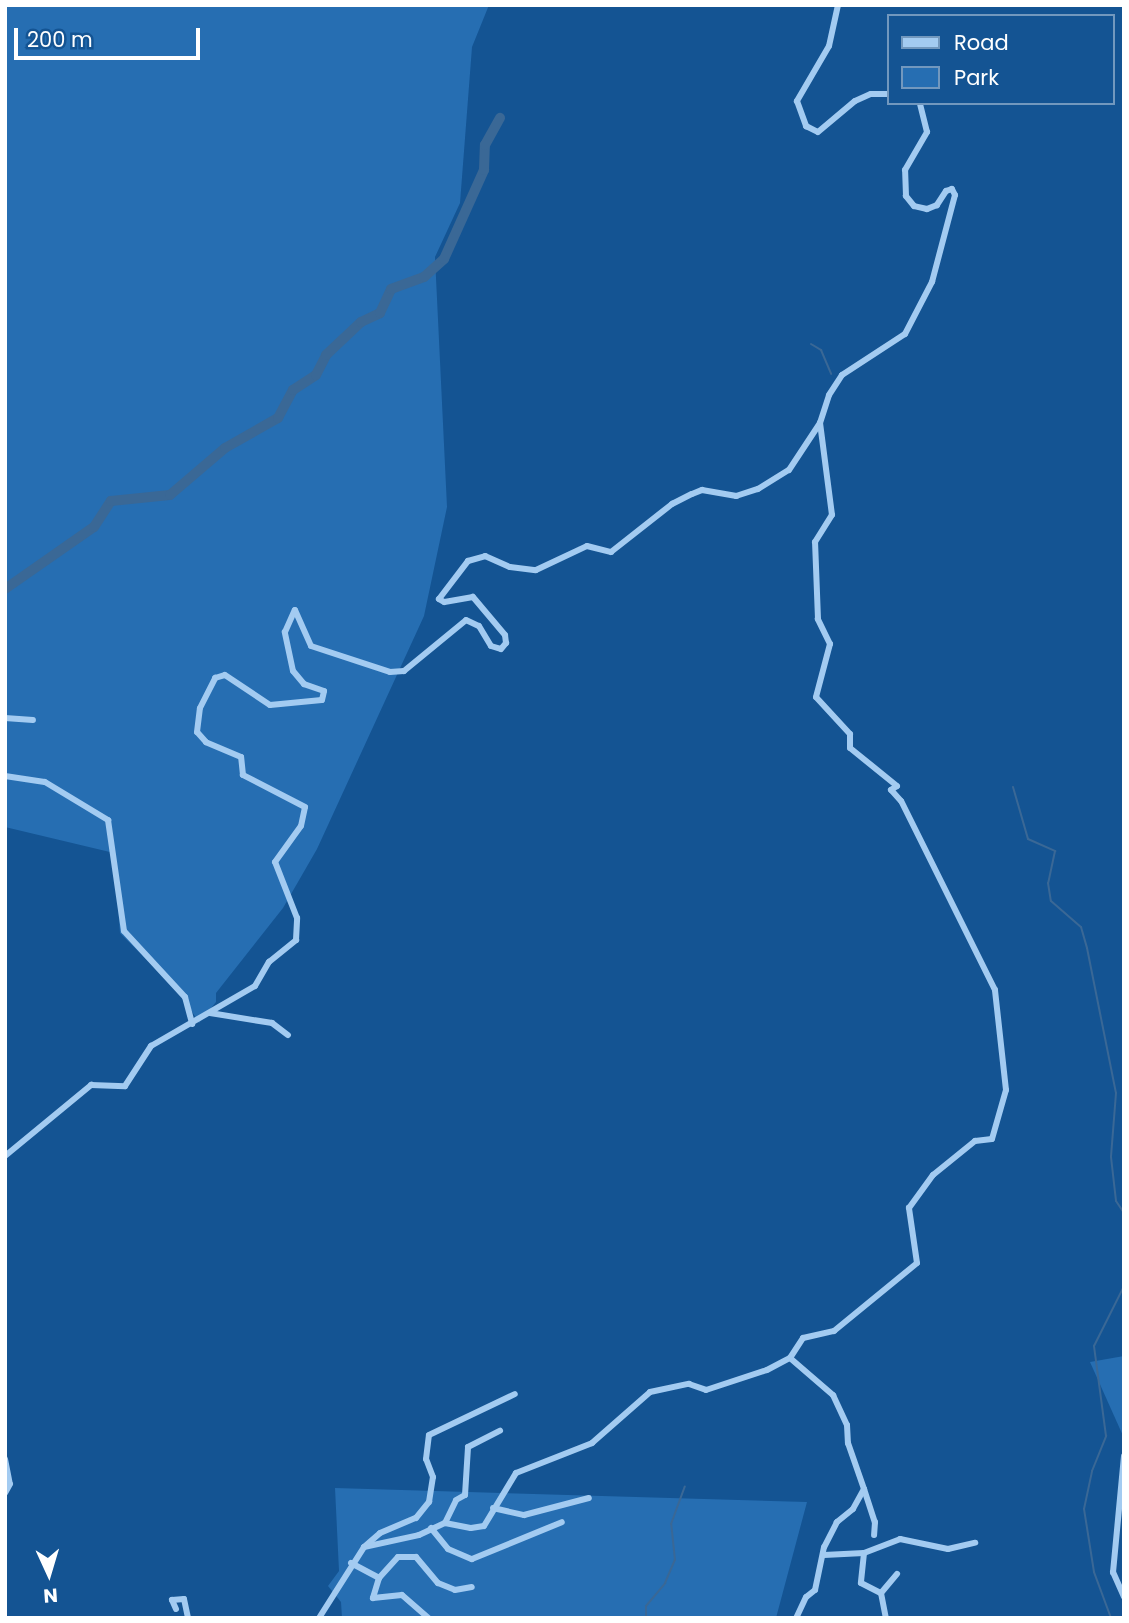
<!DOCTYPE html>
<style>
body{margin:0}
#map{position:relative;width:1129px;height:1623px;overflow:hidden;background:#145493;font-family:Poppins,sans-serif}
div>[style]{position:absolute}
.green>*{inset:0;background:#266eb2}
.stream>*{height:2px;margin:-1px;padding:0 1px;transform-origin:1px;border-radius:1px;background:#3a6896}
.river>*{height:10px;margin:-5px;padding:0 5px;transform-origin:5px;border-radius:5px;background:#3a6896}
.minor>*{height:6px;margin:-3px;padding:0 3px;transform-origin:3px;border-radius:3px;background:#a3cbf1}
span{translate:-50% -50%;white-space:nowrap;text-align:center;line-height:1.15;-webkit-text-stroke:7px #145493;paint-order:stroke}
.frame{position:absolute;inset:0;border:7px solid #fff;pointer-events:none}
.legend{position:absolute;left:887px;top:14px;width:228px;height:91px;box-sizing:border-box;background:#145493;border:2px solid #7298be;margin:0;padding:9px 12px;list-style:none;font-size:21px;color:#fff}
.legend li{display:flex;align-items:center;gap:14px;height:35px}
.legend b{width:35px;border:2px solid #7298be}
.north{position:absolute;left:14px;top:1539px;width:70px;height:70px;-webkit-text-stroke:5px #145493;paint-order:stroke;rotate:176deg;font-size:19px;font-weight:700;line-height:28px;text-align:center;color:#fff}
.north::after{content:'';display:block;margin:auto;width:24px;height:32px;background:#fff;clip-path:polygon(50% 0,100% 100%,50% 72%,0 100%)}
.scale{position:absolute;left:14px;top:28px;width:186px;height:32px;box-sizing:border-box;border:4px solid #fff;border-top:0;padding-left:9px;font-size:21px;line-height:24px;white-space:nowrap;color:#fff;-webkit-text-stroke:5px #145493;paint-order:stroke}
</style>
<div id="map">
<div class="green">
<div style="clip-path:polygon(5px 5px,489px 5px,472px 47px,460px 203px,435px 257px,447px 507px,424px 616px,317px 849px,283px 908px,216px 993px,216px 1002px,199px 1023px,182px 995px,120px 933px,114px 853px,5px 827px)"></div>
<div style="clip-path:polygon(1124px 1356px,1124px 1438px,1090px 1362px)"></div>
<div style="clip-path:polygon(335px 1488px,807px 1502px,776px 1618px,342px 1618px,341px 1602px,328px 1586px,339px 1571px)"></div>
</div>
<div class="stream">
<div style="left:811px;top:344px;width:12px;rotate:31deg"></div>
<div style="left:821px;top:350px;width:26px;rotate:67deg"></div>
<div style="left:1013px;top:787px;width:54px;rotate:73.9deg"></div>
<div style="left:1028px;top:839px;width:30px;rotate:24deg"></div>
<div style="left:1055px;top:851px;width:33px;rotate:102deg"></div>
<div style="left:1048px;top:883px;width:18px;rotate:81deg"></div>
<div style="left:1051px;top:901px;width:40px;rotate:41deg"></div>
<div style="left:1081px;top:927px;width:22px;rotate:74deg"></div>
<div style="left:1087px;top:948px;width:148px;rotate:78.7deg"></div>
<div style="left:1116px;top:1093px;width:64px;rotate:94.5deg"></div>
<div style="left:1111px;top:1157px;width:44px;rotate:83.5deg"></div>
<div style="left:1116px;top:1201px;width:14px;rotate:56deg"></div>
<div style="left:646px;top:1618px;width:12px;rotate:-90deg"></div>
<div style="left:646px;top:1606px;width:30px;rotate:-50deg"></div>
<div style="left:665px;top:1583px;width:25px;rotate:-67deg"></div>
<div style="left:675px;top:1560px;width:36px;rotate:-96deg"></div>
<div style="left:671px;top:1524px;width:40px;rotate:-69.8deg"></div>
<div style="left:1111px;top:1618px;width:49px;rotate:-110.3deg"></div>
<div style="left:1094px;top:1572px;width:64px;rotate:-99deg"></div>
<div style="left:1084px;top:1509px;width:39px;rotate:-78deg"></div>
<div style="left:1092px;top:1471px;width:38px;rotate:-68deg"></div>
<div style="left:1106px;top:1436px;width:91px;rotate:-97.6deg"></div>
<div style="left:1094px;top:1346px;width:67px;rotate:-63.4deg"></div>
</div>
<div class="river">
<div style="left:5px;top:589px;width:108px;rotate:-34.9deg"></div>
<div style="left:94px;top:527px;width:31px;rotate:-57deg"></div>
<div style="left:111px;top:501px;width:59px;rotate:-5.8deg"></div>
<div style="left:170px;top:495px;width:72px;rotate:-40.5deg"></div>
<div style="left:225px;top:448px;width:61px;rotate:-29.5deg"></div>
<div style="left:278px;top:418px;width:32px;rotate:-62deg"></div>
<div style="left:293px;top:390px;width:27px;rotate:-33deg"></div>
<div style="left:316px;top:375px;width:22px;rotate:-63deg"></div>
<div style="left:326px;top:355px;width:48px;rotate:-43.3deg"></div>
<div style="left:361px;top:322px;width:21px;rotate:-25deg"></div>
<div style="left:380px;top:313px;width:26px;rotate:-65deg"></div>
<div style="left:391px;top:289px;width:35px;rotate:-20deg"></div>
<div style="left:424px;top:277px;width:27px;rotate:-42deg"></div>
<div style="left:444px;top:259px;width:98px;rotate:-65.8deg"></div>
<div style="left:484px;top:170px;width:25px;rotate:-88deg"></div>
<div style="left:485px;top:145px;width:31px;rotate:-61deg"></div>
</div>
<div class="minor">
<div style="left:838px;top:5px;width:42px;rotate:102.4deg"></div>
<div style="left:829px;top:46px;width:64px;rotate:120.2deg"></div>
<div style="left:797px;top:101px;width:27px;rotate:70deg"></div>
<div style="left:806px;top:126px;width:13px;rotate:27deg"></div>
<div style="left:818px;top:132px;width:48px;rotate:-40deg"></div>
<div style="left:855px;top:101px;width:17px;rotate:-24deg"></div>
<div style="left:871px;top:94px;width:18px"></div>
<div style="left:5px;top:718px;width:28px;rotate:4deg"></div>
<div style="left:5px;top:776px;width:40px;rotate:8.5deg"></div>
<div style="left:45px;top:782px;width:74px;rotate:31.1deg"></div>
<div style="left:108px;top:820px;width:112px;rotate:81.8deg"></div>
<div style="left:124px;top:931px;width:90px;rotate:47.3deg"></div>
<div style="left:185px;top:997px;width:28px;rotate:75deg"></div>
<div style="left:210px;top:1013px;width:63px;rotate:9.2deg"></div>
<div style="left:272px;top:1023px;width:20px;rotate:37deg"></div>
<div style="left:5px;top:1156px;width:112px;rotate:-39.5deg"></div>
<div style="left:91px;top:1085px;width:34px;rotate:2deg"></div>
<div style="left:125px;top:1086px;width:48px;rotate:-57deg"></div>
<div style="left:151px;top:1046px;width:120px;rotate:-30deg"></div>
<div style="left:255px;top:986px;width:28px;rotate:-60deg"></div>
<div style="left:269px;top:962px;width:35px;rotate:-39deg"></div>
<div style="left:296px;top:940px;width:22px;rotate:-87deg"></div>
<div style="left:297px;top:918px;width:60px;rotate:-111.4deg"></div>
<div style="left:275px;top:862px;width:44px;rotate:-54.2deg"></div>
<div style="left:301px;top:826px;width:19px;rotate:-78deg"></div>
<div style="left:305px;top:807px;width:70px;rotate:-152.7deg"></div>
<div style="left:243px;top:775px;width:18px;rotate:-96deg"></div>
<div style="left:241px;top:757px;width:38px;rotate:-157deg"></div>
<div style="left:206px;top:742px;width:13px;rotate:-132deg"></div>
<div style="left:197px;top:732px;width:24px;rotate:-83deg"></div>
<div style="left:200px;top:708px;width:34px;rotate:-63deg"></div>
<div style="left:215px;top:678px;width:10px;rotate:-17deg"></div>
<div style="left:225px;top:675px;width:54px;rotate:33.7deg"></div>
<div style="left:270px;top:705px;width:52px;rotate:-5.5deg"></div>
<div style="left:322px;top:700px;width:9px;rotate:-77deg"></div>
<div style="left:324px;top:691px;width:21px;rotate:-161deg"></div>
<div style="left:304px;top:684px;width:17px;rotate:-130deg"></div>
<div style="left:293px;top:671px;width:40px;rotate:-102deg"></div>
<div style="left:285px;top:632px;width:24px;rotate:-66deg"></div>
<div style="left:295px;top:610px;width:39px;rotate:66deg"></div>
<div style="left:311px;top:646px;width:83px;rotate:18.2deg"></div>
<div style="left:390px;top:672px;width:14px;rotate:-4deg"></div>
<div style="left:404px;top:671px;width:80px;rotate:-39.4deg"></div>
<div style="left:466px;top:620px;width:14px;rotate:25deg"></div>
<div style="left:479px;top:626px;width:23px;rotate:59deg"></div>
<div style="left:491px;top:646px;width:10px;rotate:17deg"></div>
<div style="left:501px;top:649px;width:8px;rotate:-50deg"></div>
<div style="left:506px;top:643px;width:8px;rotate:-97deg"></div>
<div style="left:505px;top:635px;width:50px;rotate:-130.1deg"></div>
<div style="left:473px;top:597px;width:29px;rotate:170deg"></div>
<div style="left:444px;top:602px;width:6px;rotate:-149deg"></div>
<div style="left:439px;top:599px;width:48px;rotate:-52.7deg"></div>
<div style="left:468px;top:561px;width:18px;rotate:-16deg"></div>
<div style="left:485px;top:556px;width:27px;rotate:24deg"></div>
<div style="left:510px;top:567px;width:26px;rotate:7deg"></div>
<div style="left:536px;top:570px;width:56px;rotate:-25.2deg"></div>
<div style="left:587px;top:546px;width:25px;rotate:14deg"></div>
<div style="left:611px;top:552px;width:78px;rotate:-38.2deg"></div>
<div style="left:672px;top:504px;width:22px;rotate:-27deg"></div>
<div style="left:692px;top:494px;width:11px;rotate:-22deg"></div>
<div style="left:702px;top:490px;width:35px;rotate:10deg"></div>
<div style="left:736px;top:496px;width:23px;rotate:-18deg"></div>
<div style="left:758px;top:489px;width:36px;rotate:-32deg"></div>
<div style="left:789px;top:470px;width:56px;rotate:-56.6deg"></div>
<div style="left:820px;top:423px;width:29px;rotate:-72deg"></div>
<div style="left:829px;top:395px;width:24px;rotate:-57deg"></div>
<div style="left:842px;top:375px;width:75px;rotate:-33.1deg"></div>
<div style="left:905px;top:334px;width:59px;rotate:-62.6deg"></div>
<div style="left:932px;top:282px;width:90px;rotate:-75.2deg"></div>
<div style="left:955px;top:195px;width:7px;rotate:-117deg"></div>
<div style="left:952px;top:189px;width:6px;rotate:162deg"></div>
<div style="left:946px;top:191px;width:17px;rotate:123deg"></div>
<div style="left:937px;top:205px;width:11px;rotate:158deg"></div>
<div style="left:927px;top:209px;width:13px;rotate:-167deg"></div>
<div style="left:914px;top:206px;width:13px;rotate:-129deg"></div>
<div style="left:906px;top:196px;width:26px;rotate:-92deg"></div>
<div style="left:905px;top:170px;width:44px;rotate:-59.9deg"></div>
<div style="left:927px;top:132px;width:30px;rotate:-104deg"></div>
<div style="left:790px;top:1358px;width:57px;rotate:40.7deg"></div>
<div style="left:833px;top:1395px;width:33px;rotate:65deg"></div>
<div style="left:847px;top:1425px;width:18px;rotate:87deg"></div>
<div style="left:848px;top:1443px;width:49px;rotate:70.8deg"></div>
<div style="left:864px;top:1489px;width:23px;rotate:119deg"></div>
<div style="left:853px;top:1509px;width:21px;rotate:141deg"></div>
<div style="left:837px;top:1522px;width:28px;rotate:117deg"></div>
<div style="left:824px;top:1547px;width:44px;rotate:101.8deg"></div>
<div style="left:815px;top:1590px;width:11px;rotate:142deg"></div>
<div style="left:806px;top:1597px;width:23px;rotate:115deg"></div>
<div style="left:1124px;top:1456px;width:117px;rotate:95.4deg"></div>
<div style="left:1113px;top:1572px;width:27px;rotate:66deg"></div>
<div style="left:5px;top:1459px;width:25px;rotate:79deg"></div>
<div style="left:10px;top:1484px;width:10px;rotate:119deg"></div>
<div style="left:864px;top:1489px;width:35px;rotate:72deg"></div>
<div style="left:875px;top:1522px;width:13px;rotate:94deg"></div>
<div style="left:493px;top:1508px;width:32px;rotate:13deg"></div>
<div style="left:524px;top:1515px;width:67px;rotate:-14.7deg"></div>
<div style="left:445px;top:1523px;width:25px;rotate:-64deg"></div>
<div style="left:456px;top:1500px;width:10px;rotate:-29deg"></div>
<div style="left:465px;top:1495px;width:48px;rotate:-86.4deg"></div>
<div style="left:468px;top:1447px;width:36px;rotate:-27deg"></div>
<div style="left:431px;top:1528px;width:27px;rotate:51deg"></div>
<div style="left:448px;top:1549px;width:26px;rotate:23deg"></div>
<div style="left:472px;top:1559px;width:97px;rotate:-22.3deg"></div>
<div style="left:364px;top:1547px;width:21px;rotate:-41deg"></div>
<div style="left:380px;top:1533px;width:39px;rotate:-23deg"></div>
<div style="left:416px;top:1518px;width:21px;rotate:-51deg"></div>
<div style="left:429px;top:1502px;width:25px;rotate:-81deg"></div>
<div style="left:433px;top:1477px;width:19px;rotate:-111deg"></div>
<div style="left:426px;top:1459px;width:24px;rotate:-83deg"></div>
<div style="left:429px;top:1435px;width:95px;rotate:-25.5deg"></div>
<div style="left:864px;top:1553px;width:30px;rotate:96deg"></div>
<div style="left:861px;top:1583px;width:22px;rotate:27deg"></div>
<div style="left:824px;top:1555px;width:40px;rotate:-2.9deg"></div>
<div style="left:864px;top:1553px;width:39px;rotate:-21deg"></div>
<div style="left:900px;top:1539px;width:49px;rotate:11.8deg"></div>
<div style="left:948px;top:1549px;width:28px;rotate:-13deg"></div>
<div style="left:351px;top:1563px;width:32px;rotate:28deg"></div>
<div style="left:379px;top:1578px;width:28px;rotate:-48deg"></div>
<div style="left:398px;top:1557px;width:18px"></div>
<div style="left:416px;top:1557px;width:34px;rotate:50deg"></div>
<div style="left:438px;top:1583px;width:18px;rotate:22deg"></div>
<div style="left:455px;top:1590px;width:17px;rotate:-10deg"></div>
<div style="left:379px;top:1578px;width:21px;rotate:107deg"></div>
<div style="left:373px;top:1598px;width:29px;rotate:-6deg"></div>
<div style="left:402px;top:1595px;width:35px;rotate:41deg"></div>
<div style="left:881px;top:1593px;width:25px;rotate:79deg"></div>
<div style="left:881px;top:1593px;width:25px;rotate:-50deg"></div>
<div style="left:176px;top:1609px;width:10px;rotate:-114deg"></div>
<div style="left:172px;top:1600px;width:12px;rotate:-5deg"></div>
<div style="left:184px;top:1599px;width:19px;rotate:78deg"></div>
<div style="left:319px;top:1618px;width:84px;rotate:-57.6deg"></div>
<div style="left:364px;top:1547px;width:56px;rotate:-12.3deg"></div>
<div style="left:419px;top:1535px;width:29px;rotate:-25deg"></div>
<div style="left:445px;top:1523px;width:26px;rotate:11deg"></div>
<div style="left:471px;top:1528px;width:13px;rotate:-9deg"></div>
<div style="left:484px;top:1526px;width:62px;rotate:-58.9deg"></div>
<div style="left:516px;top:1473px;width:82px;rotate:-21.5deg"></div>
<div style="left:592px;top:1443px;width:77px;rotate:-41.3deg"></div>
<div style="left:650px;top:1392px;width:40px;rotate:-12deg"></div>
<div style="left:689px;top:1384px;width:18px;rotate:19deg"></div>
<div style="left:706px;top:1390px;width:64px;rotate:-18.2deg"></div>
<div style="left:767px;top:1370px;width:26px;rotate:-28deg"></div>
<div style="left:790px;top:1358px;width:24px;rotate:-57deg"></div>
<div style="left:803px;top:1338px;width:32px;rotate:-13deg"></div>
<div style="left:834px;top:1331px;width:107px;rotate:-39.3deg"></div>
<div style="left:917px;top:1263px;width:56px;rotate:-98.3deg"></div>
<div style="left:909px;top:1208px;width:41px;rotate:-54deg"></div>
<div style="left:933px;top:1175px;width:54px;rotate:-39deg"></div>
<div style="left:975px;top:1141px;width:17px;rotate:-7deg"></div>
<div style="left:992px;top:1139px;width:51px;rotate:-74.1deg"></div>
<div style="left:1006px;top:1090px;width:101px;rotate:-96.3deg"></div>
<div style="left:995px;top:990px;width:211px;rotate:-116.4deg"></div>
<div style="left:901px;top:801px;width:15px;rotate:-132deg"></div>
<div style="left:891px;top:790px;width:7px;rotate:-34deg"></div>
<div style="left:897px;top:786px;width:60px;rotate:-141deg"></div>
<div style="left:850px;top:748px;width:14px;rotate:-90deg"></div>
<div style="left:850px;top:734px;width:50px;rotate:-132.6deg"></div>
<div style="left:816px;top:697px;width:55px;rotate:-75.2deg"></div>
<div style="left:830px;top:644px;width:28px;rotate:-116deg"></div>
<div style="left:818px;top:619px;width:77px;rotate:-92.2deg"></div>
<div style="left:815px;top:542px;width:32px;rotate:-58deg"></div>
<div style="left:832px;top:515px;width:93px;rotate:-97.4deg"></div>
</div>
<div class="frame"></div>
<ul class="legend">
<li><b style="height:9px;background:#a3cbf1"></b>Road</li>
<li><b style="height:19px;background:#266eb2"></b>Park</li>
</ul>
<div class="north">N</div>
<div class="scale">200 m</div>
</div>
